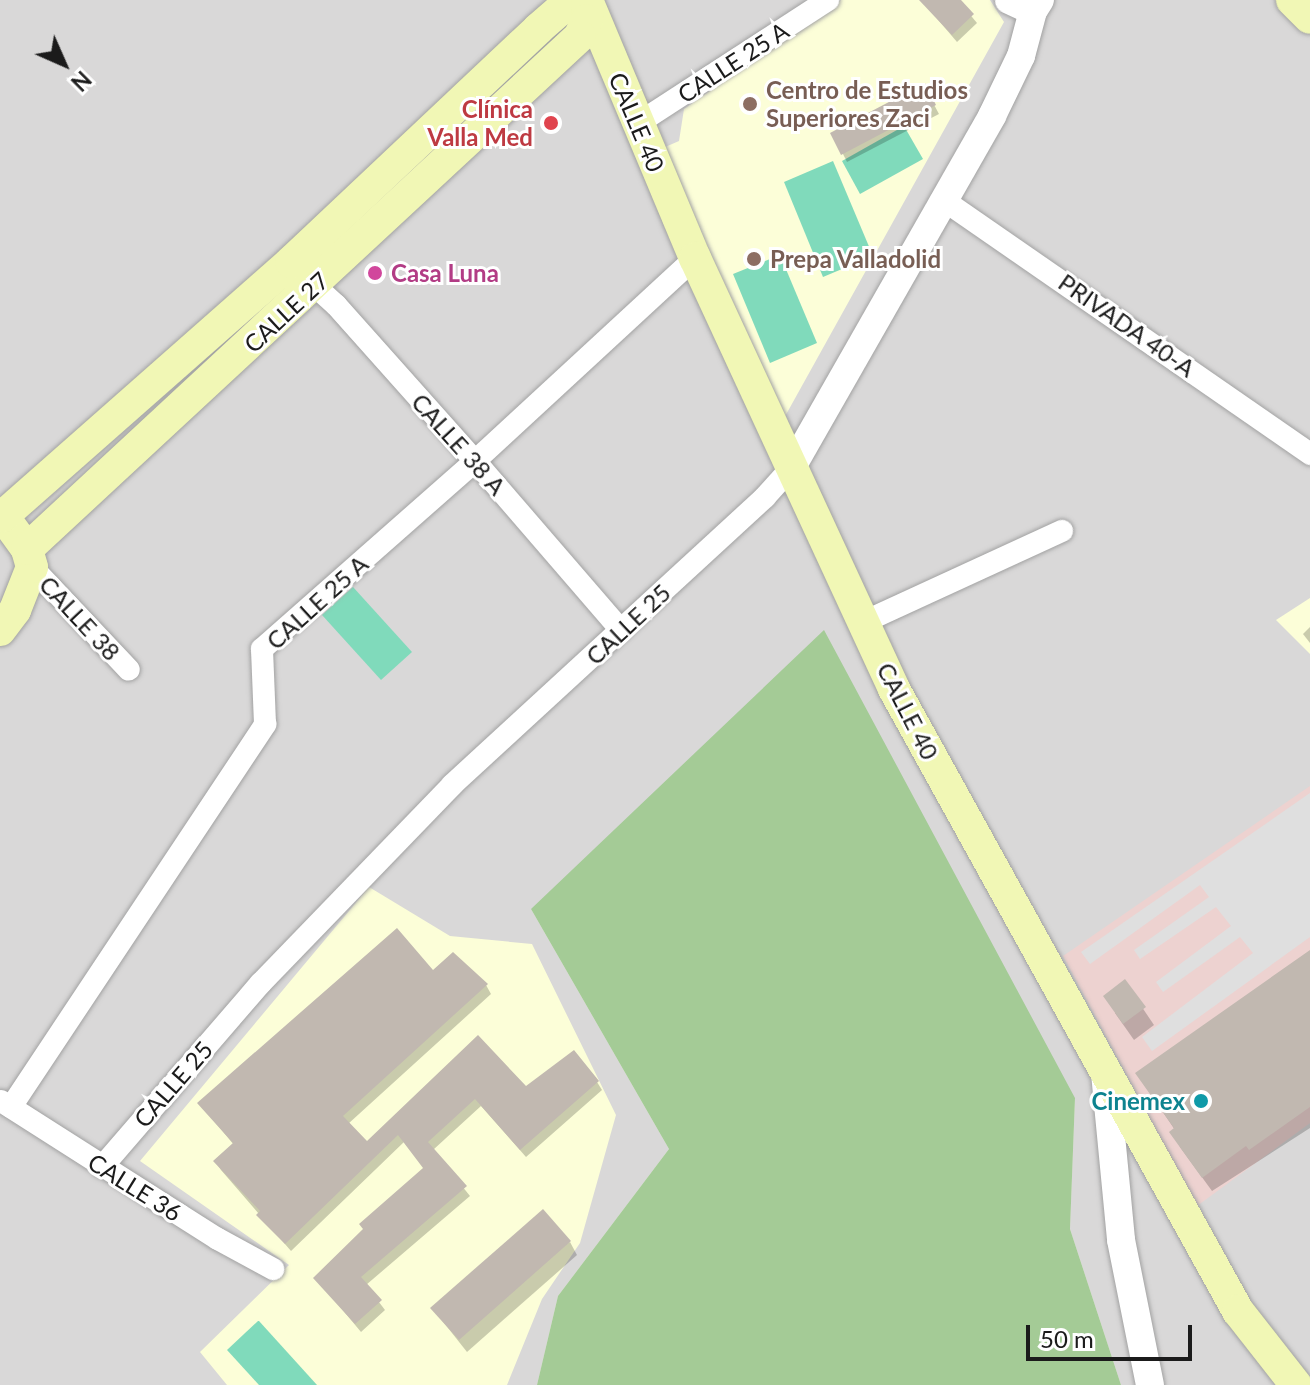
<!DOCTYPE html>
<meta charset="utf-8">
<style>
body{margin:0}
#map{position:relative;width:1310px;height:1385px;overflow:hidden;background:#ece9e1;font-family:Lato,sans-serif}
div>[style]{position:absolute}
.residential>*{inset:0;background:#d9d8d8}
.commercial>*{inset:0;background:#edd2d0}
.education>*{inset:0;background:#fcfed8}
.forest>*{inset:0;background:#a4cb96}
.pitch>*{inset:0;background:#80dabb}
.parking>*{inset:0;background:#dfdfdf}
.shadow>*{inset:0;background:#0003}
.building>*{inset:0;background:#c1b8b0}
.roads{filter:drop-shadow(0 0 2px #a2a2a2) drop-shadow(0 0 2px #a2a2a2)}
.minor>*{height:22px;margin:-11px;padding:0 11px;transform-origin:11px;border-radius:11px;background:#fff}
.tertiary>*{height:28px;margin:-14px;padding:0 14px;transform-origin:14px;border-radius:14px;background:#fff}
.secondary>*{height:32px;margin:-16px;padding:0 16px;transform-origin:16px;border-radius:16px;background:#f1f7b5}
.dots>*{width:22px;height:22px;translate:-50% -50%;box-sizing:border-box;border:4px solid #fff;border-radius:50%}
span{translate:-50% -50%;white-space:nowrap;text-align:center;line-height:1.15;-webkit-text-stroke:6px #fff;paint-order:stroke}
.street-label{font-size:24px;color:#1b1b1b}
.education-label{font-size:24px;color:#785e54;font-weight:700}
.left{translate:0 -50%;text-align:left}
.health-label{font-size:24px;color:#be3a42;font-weight:700}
.right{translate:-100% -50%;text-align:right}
.hotel-label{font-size:24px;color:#b23c85;font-weight:700}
.culture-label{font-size:24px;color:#0d838f;font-weight:700}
.north{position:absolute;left:24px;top:24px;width:80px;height:80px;-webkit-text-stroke:6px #fff;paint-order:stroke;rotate:135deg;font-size:22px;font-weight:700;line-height:32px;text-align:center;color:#1b1b1b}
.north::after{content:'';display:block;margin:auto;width:28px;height:36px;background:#1b1b1b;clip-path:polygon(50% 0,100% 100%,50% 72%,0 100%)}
.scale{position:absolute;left:1026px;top:1325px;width:166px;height:36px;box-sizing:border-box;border:4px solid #1b1b1b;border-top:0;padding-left:10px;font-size:24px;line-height:28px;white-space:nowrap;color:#1b1b1b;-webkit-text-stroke:6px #fff;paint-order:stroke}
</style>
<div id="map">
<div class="residential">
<div style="clip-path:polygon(0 0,1310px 0,1310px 1385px,1121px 1385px,1070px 1229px,1075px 1098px,531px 909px,669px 1149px,558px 1296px,537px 1385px,0 1385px)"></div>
</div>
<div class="commercial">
<div style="clip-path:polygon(1310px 786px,1310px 1123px,1197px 1206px,1063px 956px)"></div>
</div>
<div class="education">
<div style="clip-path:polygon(841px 0,990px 0,1004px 22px,783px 420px,656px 151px,679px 141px,684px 109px)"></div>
<div style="clip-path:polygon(1310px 598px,1310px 654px,1276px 620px)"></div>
<div style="clip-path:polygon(369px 887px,450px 936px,532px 944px,616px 1115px,580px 1243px,542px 1299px,507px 1385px,227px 1385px,200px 1352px,289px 1265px,140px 1161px)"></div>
</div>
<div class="forest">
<div style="clip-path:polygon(824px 630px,1075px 1098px,1070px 1229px,1121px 1385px,537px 1385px,558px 1296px,669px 1149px,531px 909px)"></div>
</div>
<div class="pitch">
<div style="clip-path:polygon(904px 126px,923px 159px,860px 194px,842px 161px)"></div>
<div style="clip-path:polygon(833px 161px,873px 256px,823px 277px,784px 182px)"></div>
<div style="clip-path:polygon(780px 255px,817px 343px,770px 363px,733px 274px)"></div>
<div style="clip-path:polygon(353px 587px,412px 652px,381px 680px,322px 615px)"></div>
<div style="clip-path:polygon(258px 1321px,259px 1321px,317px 1385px,259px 1385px,227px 1350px)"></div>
</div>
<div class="parking">
<div style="clip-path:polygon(1310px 793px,1310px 937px,1152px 1051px,1142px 1037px,1253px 953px,1240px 937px,1163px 992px,1156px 982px,1231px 926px,1216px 907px,1140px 959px,1134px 950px,1209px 897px,1200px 885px,1090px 964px,1081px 952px)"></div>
</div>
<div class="shadow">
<div style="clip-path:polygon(937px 0,958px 0,977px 23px,957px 42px,928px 8px)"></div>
<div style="clip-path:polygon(924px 86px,939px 114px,847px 162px,833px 134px)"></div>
<div style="clip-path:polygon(1310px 627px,1310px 643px,1303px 634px)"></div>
<div style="clip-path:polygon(1310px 951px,1310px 1128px,1212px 1191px,1180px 1147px,1175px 1130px,1137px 1074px)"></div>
<div style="clip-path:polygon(433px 973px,486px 985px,491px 994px,348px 1124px,367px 1144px,478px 1038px,526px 1088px,597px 1082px,602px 1090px,526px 1157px,481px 1106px,433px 1150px,470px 1196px,366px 1285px,385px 1310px,361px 1332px,316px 1278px,425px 1169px,404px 1142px,291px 1251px,221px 1170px,216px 1162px,234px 1145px,200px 1104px)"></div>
<div style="clip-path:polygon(1125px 982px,1154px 1025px,1134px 1040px,1115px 1013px)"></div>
<div style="clip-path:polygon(570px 1242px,577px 1255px,467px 1352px,433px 1309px)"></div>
</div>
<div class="building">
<div style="clip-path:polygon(919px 0,961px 0,974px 14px,952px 35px)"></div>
<div style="clip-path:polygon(925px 83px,936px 105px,841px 155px,830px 133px)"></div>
<div style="clip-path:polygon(397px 928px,433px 970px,453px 952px,488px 984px,343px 1116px,367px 1141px,478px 1035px,526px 1086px,574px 1050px,599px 1081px,520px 1150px,475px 1099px,428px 1142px,467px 1186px,361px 1277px,382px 1300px,355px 1324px,313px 1278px,363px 1229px,359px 1224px,423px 1168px,398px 1135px,285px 1244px,256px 1215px,260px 1211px,213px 1161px,233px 1143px,197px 1103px)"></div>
<div style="clip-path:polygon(1310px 950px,1310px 1107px,1249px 1150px,1246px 1146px,1202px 1178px,1169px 1132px,1174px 1128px,1135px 1073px)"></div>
<div style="clip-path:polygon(1125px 979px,1146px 1007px,1123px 1024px,1103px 996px)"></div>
<div style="clip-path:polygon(543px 1209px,571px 1241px,459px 1340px,430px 1308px)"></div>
</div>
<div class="roads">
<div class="minor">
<div style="left:637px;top:124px;width:228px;rotate:-33deg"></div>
<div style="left:942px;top:199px;width:448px;rotate:34.7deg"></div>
<div style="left:303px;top:275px;width:45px;rotate:42.3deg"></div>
<div style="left:336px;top:305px;width:209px;rotate:48.3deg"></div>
<div style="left:475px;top:461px;width:223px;rotate:49.2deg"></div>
<div style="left:32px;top:567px;width:141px;rotate:46.7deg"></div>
<div style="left:864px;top:622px;width:218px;rotate:-24.7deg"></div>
<div style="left:1px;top:1101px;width:257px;rotate:32.5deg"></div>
<div style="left:218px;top:1239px;width:63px;rotate:28.6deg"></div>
<div style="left:11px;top:1107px;width:460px;rotate:-56.4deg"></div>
<div style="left:265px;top:724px;width:75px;rotate:-92.3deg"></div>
<div style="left:262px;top:649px;width:284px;rotate:-41.4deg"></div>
<div style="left:475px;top:461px;width:299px;rotate:-42.7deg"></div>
<div style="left:102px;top:1167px;width:243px;rotate:-49.2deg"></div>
<div style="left:261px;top:983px;width:275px;rotate:-46deg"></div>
<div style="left:452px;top:785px;width:425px;rotate:-42.6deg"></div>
<div style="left:765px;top:497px;width:40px;rotate:-48deg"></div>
</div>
<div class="tertiary">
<div style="left:1009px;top:0;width:26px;rotate:25deg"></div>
<div style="left:792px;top:467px;width:404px;rotate:-60.3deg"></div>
<div style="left:992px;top:116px;width:67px;rotate:-64.2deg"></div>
<div style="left:1021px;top:56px;width:47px;rotate:-75.1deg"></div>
<div style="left:1033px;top:11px;width:13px;rotate:-58deg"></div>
<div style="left:1105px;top:1073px;width:168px;rotate:84.5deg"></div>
<div style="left:1121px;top:1240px;width:148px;rotate:78.7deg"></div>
</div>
<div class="secondary">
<div style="left:587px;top:0;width:280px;rotate:67.3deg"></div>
<div style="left:695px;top:258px;width:475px;rotate:65.2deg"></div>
<div style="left:894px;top:689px;width:711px;rotate:61.06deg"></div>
<div style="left:1238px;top:1311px;width:94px;rotate:51.9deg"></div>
<div style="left:1292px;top:0;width:25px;rotate:45deg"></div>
<div style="left:0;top:630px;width:25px;rotate:-53deg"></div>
<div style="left:15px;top:610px;width:46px;rotate:-68.4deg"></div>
<div style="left:32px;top:567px;width:19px;rotate:-106deg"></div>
<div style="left:27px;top:549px;width:41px;rotate:-126deg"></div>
<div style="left:3px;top:516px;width:384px;rotate:-41.4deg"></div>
<div style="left:291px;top:262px;width:340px;rotate:-43.3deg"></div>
<div style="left:538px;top:29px;width:32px;rotate:-41deg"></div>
<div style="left:562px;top:8px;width:27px;rotate:-15deg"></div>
<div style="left:588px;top:1px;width:19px;rotate:93deg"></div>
<div style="left:587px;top:20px;width:17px;rotate:114deg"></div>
<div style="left:580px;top:36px;width:754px;rotate:137.15deg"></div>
</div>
</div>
<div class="dots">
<div style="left:750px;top:104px;background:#8d6e63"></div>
<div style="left:551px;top:123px;background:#e0444e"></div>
<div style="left:754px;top:259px;background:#8d6e63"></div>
<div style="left:375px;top:273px;background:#d1479c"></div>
<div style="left:1201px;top:1101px;background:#0f9aa8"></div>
</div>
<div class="street-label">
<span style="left:733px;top:62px;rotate:-33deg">CALLE 25 A</span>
<span style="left:637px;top:122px;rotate:67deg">CALLE 40</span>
<span style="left:286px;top:312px;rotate:-43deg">CALLE 27</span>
<span style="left:1127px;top:325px;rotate:35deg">PRIVADA 40-A</span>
<span style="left:459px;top:444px;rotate:48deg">CALLE 38 A</span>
<span style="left:317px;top:602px;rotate:-42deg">CALLE 25 A</span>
<span style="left:80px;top:618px;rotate:47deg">CALLE 38</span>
<span style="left:628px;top:624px;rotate:-43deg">CALLE 25</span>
<span style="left:908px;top:711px;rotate:63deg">CALLE 40</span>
<span style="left:173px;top:1084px;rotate:-49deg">CALLE 25</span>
<span style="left:135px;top:1187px;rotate:32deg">CALLE 36</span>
</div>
<div class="education-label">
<span class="left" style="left:766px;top:104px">Centro de Estudios<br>Superiores Zaci</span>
<span class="left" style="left:770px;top:259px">Prepa Valladolid</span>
</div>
<div class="health-label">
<span class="right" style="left:533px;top:123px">Clínica<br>Valla Med</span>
</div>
<div class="hotel-label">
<span class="left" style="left:391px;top:273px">Casa Luna</span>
</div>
<div class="culture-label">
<span class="right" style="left:1185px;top:1101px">Cinemex</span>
</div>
<div class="north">N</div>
<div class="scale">50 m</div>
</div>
